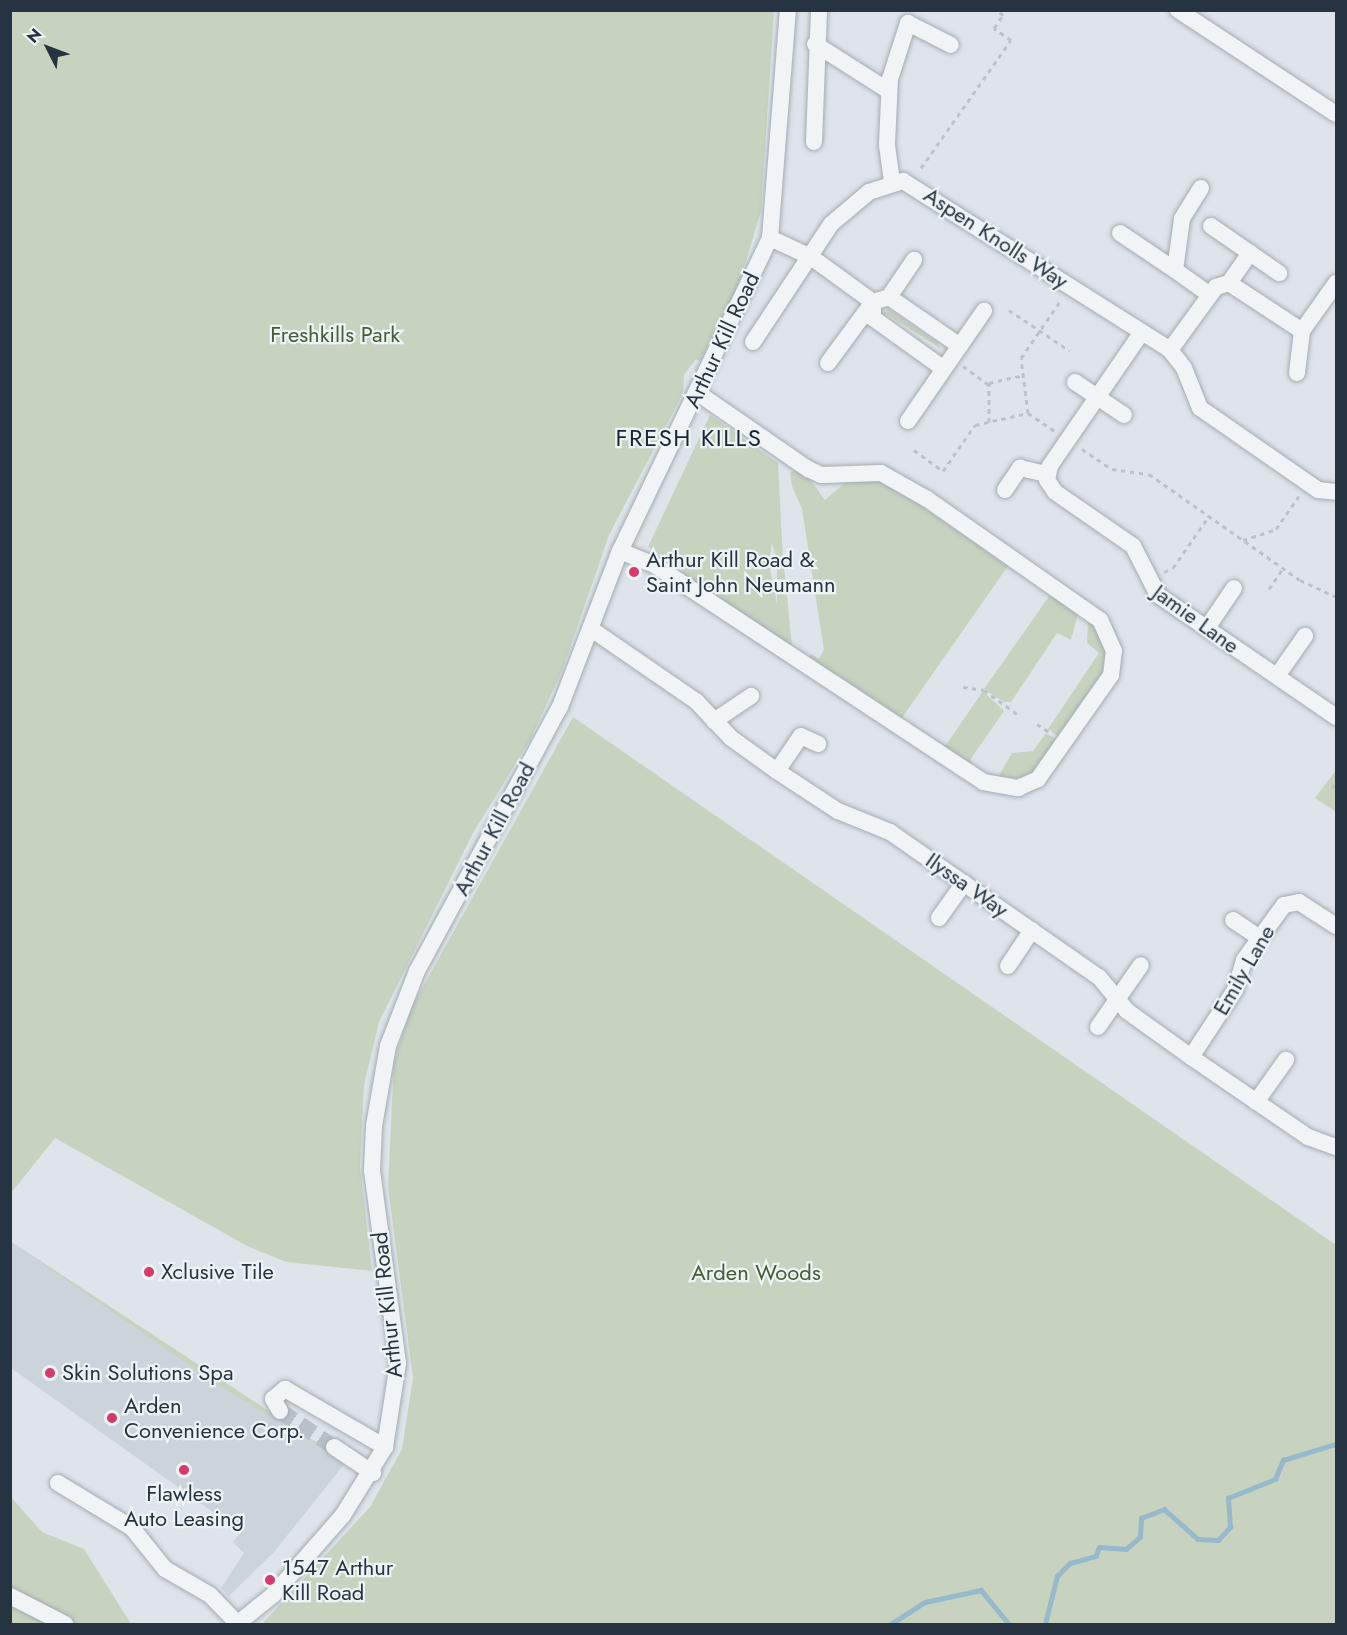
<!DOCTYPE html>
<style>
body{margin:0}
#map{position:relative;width:1347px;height:1635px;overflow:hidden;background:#dee4e9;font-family:Jost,sans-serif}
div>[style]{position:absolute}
.built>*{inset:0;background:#ccd4db}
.green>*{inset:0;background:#c7d3bf}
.stream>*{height:4.5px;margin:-2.25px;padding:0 2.25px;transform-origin:2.25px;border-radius:2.25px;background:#96b9cc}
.minor-tunnel>*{height:16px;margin-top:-8px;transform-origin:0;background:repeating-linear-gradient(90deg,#b9c1c7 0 16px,transparent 0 24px)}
.path>*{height:3px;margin-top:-1.5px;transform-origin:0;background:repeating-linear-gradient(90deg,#bcc2c8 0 4.5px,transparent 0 9px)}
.roads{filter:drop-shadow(0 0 2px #a3acb3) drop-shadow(0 0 2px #a3acb3)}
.minor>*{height:16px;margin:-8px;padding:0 8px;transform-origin:8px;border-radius:8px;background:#f1f4f7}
.dots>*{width:16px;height:16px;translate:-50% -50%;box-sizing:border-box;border:3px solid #eef3f6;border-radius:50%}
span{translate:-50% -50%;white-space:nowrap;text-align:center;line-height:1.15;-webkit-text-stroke:4.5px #eef3f6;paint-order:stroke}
.street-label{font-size:22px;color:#263441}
.park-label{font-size:22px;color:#425e32}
.poi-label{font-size:22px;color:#263441}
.left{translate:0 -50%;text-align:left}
.neighbourhood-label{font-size:24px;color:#182532;letter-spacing:1.5px}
.frame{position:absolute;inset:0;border:12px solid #263441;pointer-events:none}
.north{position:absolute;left:18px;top:18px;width:60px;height:60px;-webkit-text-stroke:4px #eef3f6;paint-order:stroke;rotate:312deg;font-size:16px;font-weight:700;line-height:24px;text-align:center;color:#263441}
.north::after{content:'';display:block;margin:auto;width:21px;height:27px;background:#263441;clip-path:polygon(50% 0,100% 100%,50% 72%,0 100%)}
</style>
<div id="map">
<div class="built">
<div style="clip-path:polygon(10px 1241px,346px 1462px,274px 1552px,229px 1596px,221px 1588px,244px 1553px,233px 1542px,241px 1532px,11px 1368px)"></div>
</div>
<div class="green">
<div style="clip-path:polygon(10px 11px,774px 11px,761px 211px,739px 284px,700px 361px,696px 359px,684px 375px,683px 393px,609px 535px,562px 671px,530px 740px,473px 833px,379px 1022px,364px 1085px,360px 1167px,372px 1271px,287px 1262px,249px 1247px,55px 1138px,11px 1193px)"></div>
<div style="clip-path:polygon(889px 309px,938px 343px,940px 348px,884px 313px)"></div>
<div style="clip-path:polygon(710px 415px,778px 463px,783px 559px,778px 562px,772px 543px,769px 563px,777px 604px,777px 567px,784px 566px,792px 647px,689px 581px,679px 566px,648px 547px)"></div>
<div style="clip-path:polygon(796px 470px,807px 475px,825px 500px,847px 481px,878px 476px,1008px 566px,899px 722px,808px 658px,811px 654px,819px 659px,824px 650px,802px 509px,792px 486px,790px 473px)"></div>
<div style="clip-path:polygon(1050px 595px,1078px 614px,1071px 640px,1057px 633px,1011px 702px,1004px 702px,984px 689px)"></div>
<div style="clip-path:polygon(1093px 622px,1108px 645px,1104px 673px,1060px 738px,1048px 729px,1099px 653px,1087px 643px,1088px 623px)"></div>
<div style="clip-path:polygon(983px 691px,1004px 711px,970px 760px,977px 770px,930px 744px,946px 745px)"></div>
<div style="clip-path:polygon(573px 717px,1336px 1245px,1336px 1624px,262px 1624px,370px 1507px,402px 1449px,413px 1378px,388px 1186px,394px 1062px,411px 1008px)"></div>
<div style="clip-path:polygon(1046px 733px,1059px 741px,1034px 772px,1022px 778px,998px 777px,1012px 753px,1033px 751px)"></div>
<div style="clip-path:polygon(1336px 770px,1336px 812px,1315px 798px)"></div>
<div style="clip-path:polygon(10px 1241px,211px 1373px,340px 1458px,215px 1383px)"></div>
<div style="clip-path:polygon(10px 1496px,42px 1532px,84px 1549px,131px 1624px,11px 1624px)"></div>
</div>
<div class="stream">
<div style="left:891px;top:1624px;width:40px;rotate:-32.9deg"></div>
<div style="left:925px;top:1602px;width:57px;rotate:-12.1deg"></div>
<div style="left:981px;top:1590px;width:44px;rotate:50.5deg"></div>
<div style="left:1045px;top:1624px;width:49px;rotate:-76deg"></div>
<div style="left:1057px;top:1576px;width:18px;rotate:-45deg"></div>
<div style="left:1070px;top:1563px;width:27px;rotate:-15deg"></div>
<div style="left:1096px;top:1556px;width:9px;rotate:-72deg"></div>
<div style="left:1099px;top:1547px;width:27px;rotate:4deg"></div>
<div style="left:1126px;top:1549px;width:18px;rotate:-41deg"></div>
<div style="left:1140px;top:1537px;width:19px;rotate:-87deg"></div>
<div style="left:1141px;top:1518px;width:25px;rotate:-21deg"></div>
<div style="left:1164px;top:1509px;width:45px;rotate:41.4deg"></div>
<div style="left:1198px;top:1539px;width:20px;rotate:3deg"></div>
<div style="left:1218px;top:1540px;width:18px;rotate:-47deg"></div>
<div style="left:1230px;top:1527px;width:29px;rotate:-94deg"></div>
<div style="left:1228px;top:1498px;width:51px;rotate:-22deg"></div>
<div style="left:1275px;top:1479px;width:21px;rotate:-67deg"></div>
<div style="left:1283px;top:1460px;width:55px;rotate:-16.8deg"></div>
</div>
<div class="minor-tunnel">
<div style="left:280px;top:1411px;width:65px;rotate:33.7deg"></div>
</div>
<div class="path">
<div style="left:921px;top:168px;width:156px;rotate:-54.9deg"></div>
<div style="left:1011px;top:40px;width:21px;rotate:-145deg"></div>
<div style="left:994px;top:28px;width:16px;rotate:-55deg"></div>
<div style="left:1003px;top:15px;width:8px;rotate:-140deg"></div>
<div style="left:1009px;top:310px;width:73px;rotate:33.9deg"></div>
<div style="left:963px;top:366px;width:31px;rotate:36deg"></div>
<div style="left:1028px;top:413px;width:34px;rotate:34deg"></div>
<div style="left:989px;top:422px;width:39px;rotate:-90deg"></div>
<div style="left:989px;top:383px;width:35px;rotate:-13deg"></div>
<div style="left:1082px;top:449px;width:36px;rotate:34deg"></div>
<div style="left:1112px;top:469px;width:37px;rotate:8deg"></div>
<div style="left:1149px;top:474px;width:184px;rotate:35.1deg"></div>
<div style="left:1300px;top:580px;width:40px;rotate:25deg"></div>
<div style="left:914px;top:450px;width:36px;rotate:36deg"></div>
<div style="left:943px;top:471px;width:56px;rotate:-55.2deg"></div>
<div style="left:975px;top:425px;width:54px;rotate:-12.8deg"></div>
<div style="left:1028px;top:413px;width:55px;rotate:-97.3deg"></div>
<div style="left:1021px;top:358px;width:70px;rotate:-55.4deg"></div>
<div style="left:1243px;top:540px;width:35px;rotate:-18deg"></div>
<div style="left:1276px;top:529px;width:40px;rotate:-55.1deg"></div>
<div style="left:1164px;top:572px;width:10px;rotate:-24deg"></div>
<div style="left:1173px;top:568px;width:63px;rotate:-55.3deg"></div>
<div style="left:1269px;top:589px;width:25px;rotate:-56deg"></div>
<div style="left:963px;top:687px;width:21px;rotate:8deg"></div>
<div style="left:984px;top:690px;width:41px;rotate:36deg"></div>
<div style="left:1037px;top:724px;width:17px;rotate:33deg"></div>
<div style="left:1332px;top:788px;width:6px;rotate:-51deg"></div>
</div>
<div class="roads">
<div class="minor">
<div style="left:1178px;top:10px;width:189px;rotate:33.4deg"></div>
<div style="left:815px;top:44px;width:88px;rotate:32.4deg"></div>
<div style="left:814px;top:142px;width:132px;rotate:-87.8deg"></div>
<div style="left:892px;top:181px;width:37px;rotate:-98deg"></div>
<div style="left:887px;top:144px;width:65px;rotate:-87.4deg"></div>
<div style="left:890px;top:79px;width:59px;rotate:-72.2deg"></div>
<div style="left:908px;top:23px;width:48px;rotate:27.1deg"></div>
<div style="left:1201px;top:188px;width:36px;rotate:122deg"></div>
<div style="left:1182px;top:219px;width:51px;rotate:97.8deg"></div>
<div style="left:1175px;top:270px;width:43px;rotate:35.5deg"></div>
<div style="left:1211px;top:226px;width:83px;rotate:34.7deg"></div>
<div style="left:1120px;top:233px;width:66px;rotate:33.9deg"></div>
<div style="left:770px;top:238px;width:45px;rotate:24.9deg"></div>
<div style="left:811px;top:257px;width:77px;rotate:36deg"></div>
<div style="left:1229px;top:283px;width:37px;rotate:-55deg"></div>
<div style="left:889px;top:297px;width:45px;rotate:-56deg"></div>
<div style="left:873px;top:302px;width:16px;rotate:90deg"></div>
<div style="left:873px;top:318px;width:87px;rotate:35.7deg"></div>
<div style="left:1142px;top:332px;width:163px;rotate:124.5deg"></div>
<div style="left:1050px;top:466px;width:14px;rotate:102deg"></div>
<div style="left:1047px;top:480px;width:14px;rotate:56deg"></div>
<div style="left:1055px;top:492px;width:95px;rotate:34.7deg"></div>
<div style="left:1133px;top:546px;width:55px;rotate:63deg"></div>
<div style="left:1158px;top:595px;width:216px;rotate:34.4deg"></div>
<div style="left:753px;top:342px;width:141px;rotate:-56.5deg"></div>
<div style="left:831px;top:224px;width:50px;rotate:-40.1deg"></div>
<div style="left:869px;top:192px;width:36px;rotate:-18deg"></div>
<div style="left:903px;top:181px;width:316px;rotate:32.3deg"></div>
<div style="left:1170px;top:350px;width:23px;rotate:52deg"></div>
<div style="left:1184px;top:368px;width:43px;rotate:68.2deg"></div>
<div style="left:1200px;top:408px;width:144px;rotate:34.8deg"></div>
<div style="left:1318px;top:490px;width:18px;rotate:6deg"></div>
<div style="left:1170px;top:350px;width:78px;rotate:-53.9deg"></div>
<div style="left:1216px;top:287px;width:14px;rotate:-17deg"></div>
<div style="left:1229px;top:283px;width:87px;rotate:33.3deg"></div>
<div style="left:828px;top:363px;width:76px;rotate:-53.6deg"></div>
<div style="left:873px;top:302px;width:17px;rotate:-17deg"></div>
<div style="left:889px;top:297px;width:86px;rotate:34.6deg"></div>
<div style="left:1297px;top:373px;width:42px;rotate:-83.2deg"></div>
<div style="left:1302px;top:331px;width:59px;rotate:-54.7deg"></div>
<div style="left:1075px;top:382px;width:59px;rotate:34deg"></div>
<div style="left:908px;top:421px;width:134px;rotate:-55.4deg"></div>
<div style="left:1005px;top:490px;width:27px;rotate:-56deg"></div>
<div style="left:1020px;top:468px;width:28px;rotate:13deg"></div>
<div style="left:620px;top:551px;width:35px;rotate:22deg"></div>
<div style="left:653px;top:564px;width:396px;rotate:33.4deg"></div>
<div style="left:983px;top:782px;width:36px;rotate:10deg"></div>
<div style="left:1018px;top:788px;width:22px;rotate:-24deg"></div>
<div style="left:1038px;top:779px;width:127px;rotate:-54.9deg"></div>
<div style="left:1111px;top:675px;width:24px;rotate:-83deg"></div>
<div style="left:1114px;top:651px;width:34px;rotate:-114deg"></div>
<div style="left:1100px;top:620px;width:211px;rotate:-145deg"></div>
<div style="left:927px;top:499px;width:53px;rotate:-150.5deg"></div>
<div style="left:881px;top:473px;width:60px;rotate:178.1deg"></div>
<div style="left:821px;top:475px;width:14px;rotate:-155deg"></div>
<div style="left:808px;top:469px;width:134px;rotate:-145.4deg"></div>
<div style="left:1207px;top:628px;width:48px;rotate:-56deg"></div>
<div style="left:594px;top:631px;width:124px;rotate:34.5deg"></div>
<div style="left:696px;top:701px;width:51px;rotate:46.6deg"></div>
<div style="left:731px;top:738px;width:57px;rotate:35.7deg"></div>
<div style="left:777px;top:771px;width:73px;rotate:33.3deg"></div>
<div style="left:838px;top:811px;width:56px;rotate:22deg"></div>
<div style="left:890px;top:832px;width:254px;rotate:34.8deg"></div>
<div style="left:1099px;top:977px;width:44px;rotate:50.5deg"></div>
<div style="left:1127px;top:1011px;width:79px;rotate:35.7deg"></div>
<div style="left:1191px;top:1057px;width:142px;rotate:34.4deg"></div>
<div style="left:1308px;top:1137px;width:30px;rotate:20deg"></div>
<div style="left:1277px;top:676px;width:49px;rotate:-55deg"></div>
<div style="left:714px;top:721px;width:45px;rotate:-34deg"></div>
<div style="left:777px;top:771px;width:42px;rotate:-55.6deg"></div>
<div style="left:801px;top:736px;width:19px;rotate:25deg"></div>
<div style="left:939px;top:918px;width:43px;rotate:-54.5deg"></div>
<div style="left:1233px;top:920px;width:32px;rotate:34deg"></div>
<div style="left:1008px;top:966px;width:43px;rotate:-56.3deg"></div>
<div style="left:1098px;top:1027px;width:75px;rotate:-55.3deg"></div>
<div style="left:1191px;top:1057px;width:80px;rotate:-56.7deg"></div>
<div style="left:1235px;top:990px;width:31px;rotate:-73deg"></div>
<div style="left:1244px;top:960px;width:68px;rotate:-54deg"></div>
<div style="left:1284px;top:905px;width:15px;rotate:-11deg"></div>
<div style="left:1299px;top:902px;width:44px;rotate:33deg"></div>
<div style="left:1256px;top:1102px;width:52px;rotate:-54.5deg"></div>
<div style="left:280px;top:1411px;width:14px;rotate:-120deg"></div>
<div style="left:273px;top:1399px;width:16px;rotate:-40deg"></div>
<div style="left:285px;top:1389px;width:116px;rotate:30.1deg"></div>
<div style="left:334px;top:1447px;width:47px;rotate:33.7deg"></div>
<div style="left:58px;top:1483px;width:87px;rotate:31.3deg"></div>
<div style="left:132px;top:1528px;width:53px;rotate:51.2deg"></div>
<div style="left:165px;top:1569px;width:52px;rotate:30deg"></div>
<div style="left:210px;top:1595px;width:40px;rotate:46deg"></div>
<div style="left:10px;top:1596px;width:62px;rotate:27deg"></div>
<div style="left:237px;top:1624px;width:46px;rotate:-38.9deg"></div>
<div style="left:273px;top:1595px;width:106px;rotate:-48.8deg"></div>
<div style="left:343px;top:1515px;width:80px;rotate:-58.3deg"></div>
<div style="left:385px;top:1447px;width:85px;rotate:-81.2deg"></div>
<div style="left:398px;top:1363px;width:195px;rotate:-97.7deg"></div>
<div style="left:372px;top:1170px;width:44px;rotate:-87.4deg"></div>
<div style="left:374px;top:1126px;width:81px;rotate:-80.1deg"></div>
<div style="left:388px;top:1046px;width:80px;rotate:-68.9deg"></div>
<div style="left:417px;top:971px;width:300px;rotate:-61.6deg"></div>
<div style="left:560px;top:707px;width:167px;rotate:-69deg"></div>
<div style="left:620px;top:551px;width:347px;rotate:-64.4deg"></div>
<div style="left:770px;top:238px;width:229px;rotate:-85.5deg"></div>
</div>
</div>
<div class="dots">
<div style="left:634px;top:572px;background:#d8396b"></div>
<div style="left:149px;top:1272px;background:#d8396b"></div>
<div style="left:50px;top:1373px;background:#d8396b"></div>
<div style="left:112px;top:1418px;background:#d8396b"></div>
<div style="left:184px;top:1470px;background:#d8396b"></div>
<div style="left:270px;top:1580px;background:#d8396b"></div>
</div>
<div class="street-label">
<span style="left:996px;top:238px;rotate:33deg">Aspen Knolls Way</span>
<span style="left:722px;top:340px;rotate:-65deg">Arthur Kill Road</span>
<span style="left:1196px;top:619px;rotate:36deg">Jamie Lane</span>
<span style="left:494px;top:829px;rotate:-62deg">Arthur Kill Road</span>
<span style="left:967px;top:885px;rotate:35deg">Ilyssa Way</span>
<span style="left:1244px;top:970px;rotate:-60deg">Emily Lane</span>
<span style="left:387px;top:1305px;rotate:-96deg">Arthur Kill Road</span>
</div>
<div class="park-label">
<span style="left:335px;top:335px">Freshkills Park</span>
<span style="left:756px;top:1273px">Arden Woods</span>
</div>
<div class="poi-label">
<span class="left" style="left:646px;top:572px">Arthur Kill Road &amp;<br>Saint John Neumann</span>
<span class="left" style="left:161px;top:1272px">Xclusive Tile</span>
<span class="left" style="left:62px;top:1373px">Skin Solutions Spa</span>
<span class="left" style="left:124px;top:1418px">Arden<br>Convenience Corp.</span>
<span style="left:184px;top:1506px">Flawless<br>Auto Leasing</span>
<span class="left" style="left:282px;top:1580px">1547 Arthur<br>Kill Road</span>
</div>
<div class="neighbourhood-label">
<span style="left:689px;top:438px">FRESH KILLS</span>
</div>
<div class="frame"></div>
<div class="north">N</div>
</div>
